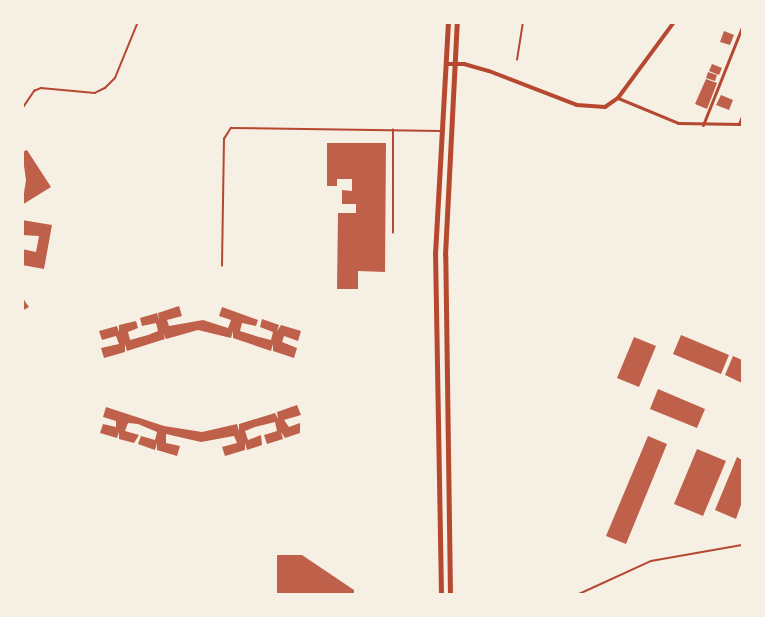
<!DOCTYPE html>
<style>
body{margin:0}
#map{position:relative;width:765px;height:617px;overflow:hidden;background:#f6efe4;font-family:Rubik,sans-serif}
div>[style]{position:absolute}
.building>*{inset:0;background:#bf614a}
.service>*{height:1.5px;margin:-0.75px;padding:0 0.75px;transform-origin:0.75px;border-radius:0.75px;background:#b5482f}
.minor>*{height:3px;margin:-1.5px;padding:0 1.5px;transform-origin:1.5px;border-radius:1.5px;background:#b5482f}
.tertiary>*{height:4px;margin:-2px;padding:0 2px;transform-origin:2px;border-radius:2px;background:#b5482f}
.primary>*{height:5px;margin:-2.5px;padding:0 2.5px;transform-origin:2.5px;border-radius:2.5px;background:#b5482f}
span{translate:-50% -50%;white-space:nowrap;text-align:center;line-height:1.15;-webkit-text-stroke:4.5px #f6efe4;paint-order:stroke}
.frame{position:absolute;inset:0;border:24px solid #f6efe4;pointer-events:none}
</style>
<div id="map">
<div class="building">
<div style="clip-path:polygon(724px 31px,734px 35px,730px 45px,720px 42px)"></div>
<div style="clip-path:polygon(712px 64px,722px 68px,719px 75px,709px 71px)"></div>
<div style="clip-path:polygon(708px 72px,717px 75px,715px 81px,706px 78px)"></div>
<div style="clip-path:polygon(706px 79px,717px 83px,707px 109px,695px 104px)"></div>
<div style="clip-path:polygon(721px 95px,733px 100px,729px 110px,716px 105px)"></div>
<div style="clip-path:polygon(327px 143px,386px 143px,385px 272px,358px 271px,358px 289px,337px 289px,338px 213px,356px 213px,356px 204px,342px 204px,342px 190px,352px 191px,352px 179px,337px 179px,337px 186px,327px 186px)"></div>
<div style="clip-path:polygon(27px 150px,51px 187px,22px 205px,26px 180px,22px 152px)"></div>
<div style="clip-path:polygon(22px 220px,52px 225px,44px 269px,22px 265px,22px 249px,36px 252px,39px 236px,22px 235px)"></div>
<div style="clip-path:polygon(22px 297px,29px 307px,22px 311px)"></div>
<div style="clip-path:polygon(179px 306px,182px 316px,167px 320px,169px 326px,203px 320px,228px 328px,231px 320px,219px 316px,222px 307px,258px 320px,256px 326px,242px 323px,240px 331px,259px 337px,271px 340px,273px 332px,260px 327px,262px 319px,279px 325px,277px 331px,281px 325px,301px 331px,298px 341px,284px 336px,282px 342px,297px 348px,294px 358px,273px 351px,273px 344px,271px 351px,233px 338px,233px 331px,231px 338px,198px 330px,166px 339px,163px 333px,165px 339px,127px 351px,125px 344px,125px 352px,104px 358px,101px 348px,119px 344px,116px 336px,102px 340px,99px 331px,117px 326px,119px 332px,119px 325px,136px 321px,138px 328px,128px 332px,130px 340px,148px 335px,158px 331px,156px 323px,142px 326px,140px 318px,157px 313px,159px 320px,158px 313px)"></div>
<div style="clip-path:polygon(681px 335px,729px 355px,721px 374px,673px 354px)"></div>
<div style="clip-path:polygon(634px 337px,656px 346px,639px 387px,617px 378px)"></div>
<div style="clip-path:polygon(733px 356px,742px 360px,742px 383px,725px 375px)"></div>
<div style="clip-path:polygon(658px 389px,705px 409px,697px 428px,650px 409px)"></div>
<div style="clip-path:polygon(297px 405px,301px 415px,284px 420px,289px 427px,300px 423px,300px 433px,285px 438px,281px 432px,283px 439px,267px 444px,264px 435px,277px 431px,275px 422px,255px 427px,245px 431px,248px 440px,261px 435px,262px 445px,247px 450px,245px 443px,245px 450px,225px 456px,222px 447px,237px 443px,234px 436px,201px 442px,166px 434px,166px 443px,180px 446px,177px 456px,157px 450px,157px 443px,155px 450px,138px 444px,141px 436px,155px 440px,157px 432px,138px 424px,128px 423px,125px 431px,139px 435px,134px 443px,119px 439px,119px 432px,117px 438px,100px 433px,103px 424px,116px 427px,116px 421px,103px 417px,106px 407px,164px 426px,202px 432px,237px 424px,239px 431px,239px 424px,275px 413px,278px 419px,277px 412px)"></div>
<div style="clip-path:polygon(648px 436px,667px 444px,626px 544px,606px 536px)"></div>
<div style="clip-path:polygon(697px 449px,726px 461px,703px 516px,674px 504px)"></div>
<div style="clip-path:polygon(737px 457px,742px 460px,742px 502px,736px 519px,715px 510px)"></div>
<div style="clip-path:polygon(277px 555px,302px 555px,354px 590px,354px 594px,277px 594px)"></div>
</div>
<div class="service">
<div style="left:517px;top:60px;width:38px;rotate:-81deg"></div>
<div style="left:22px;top:109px;width:22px;rotate:-56deg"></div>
<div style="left:34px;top:91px;width:8px;rotate:-23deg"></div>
<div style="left:41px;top:88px;width:54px;rotate:5.3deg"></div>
<div style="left:95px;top:93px;width:11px;rotate:-27deg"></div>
<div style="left:105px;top:88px;width:14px;rotate:-45deg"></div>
<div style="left:115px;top:78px;width:61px;rotate:-67.7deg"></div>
<div style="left:393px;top:233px;width:103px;rotate:-90deg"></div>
<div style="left:222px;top:266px;width:127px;rotate:-89.1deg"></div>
<div style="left:224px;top:139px;width:13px;rotate:-58deg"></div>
<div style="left:231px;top:128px;width:209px;rotate:0.8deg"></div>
<div style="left:579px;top:594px;width:79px;rotate:-24.6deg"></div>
<div style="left:651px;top:561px;width:92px;rotate:-10deg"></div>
</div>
<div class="minor">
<div style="left:618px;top:98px;width:65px;rotate:22.6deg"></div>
<div style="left:678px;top:123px;width:64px;rotate:0.9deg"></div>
<div style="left:739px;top:124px;width:9px;rotate:-69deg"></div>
<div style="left:703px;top:125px;width:105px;rotate:-68.3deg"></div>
</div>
<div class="tertiary">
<div style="left:446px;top:64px;width:18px"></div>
<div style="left:464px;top:64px;width:26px;rotate:16deg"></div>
<div style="left:489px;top:71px;width:94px;rotate:21.1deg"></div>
<div style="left:577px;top:105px;width:28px;rotate:4deg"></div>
<div style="left:605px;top:107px;width:16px;rotate:-35deg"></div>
<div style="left:618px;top:98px;width:94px;rotate:-53.6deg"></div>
</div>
<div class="primary">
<div style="left:441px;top:594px;width:340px;rotate:-91deg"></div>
<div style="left:435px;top:254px;width:232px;rotate:-86.8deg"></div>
<div style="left:450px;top:594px;width:339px;rotate:-90.8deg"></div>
<div style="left:445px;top:255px;width:233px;rotate:-87.1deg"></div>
</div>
<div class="frame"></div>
</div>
